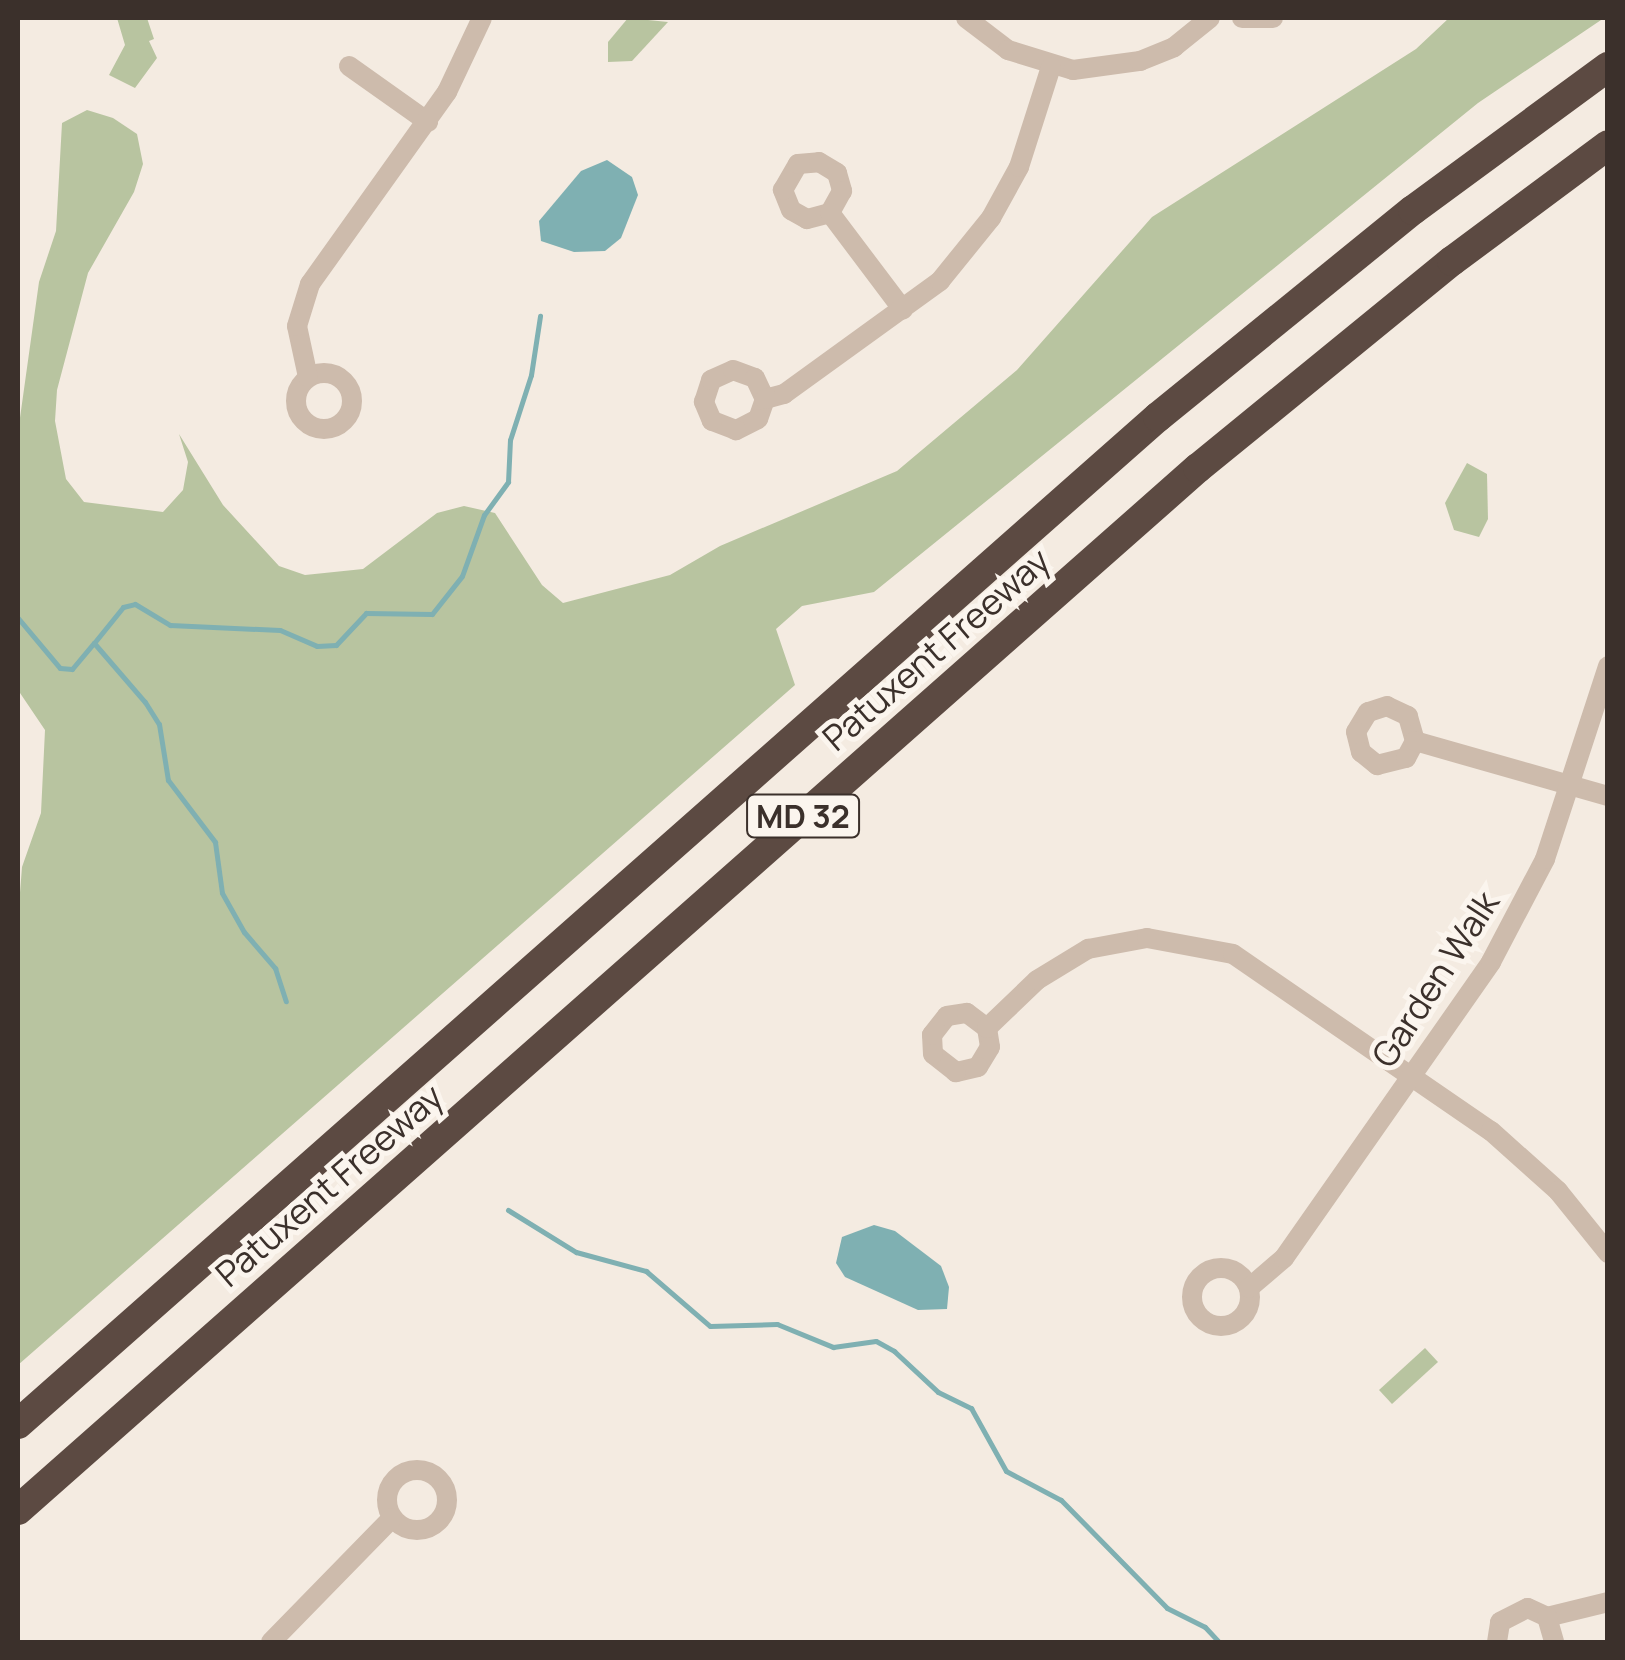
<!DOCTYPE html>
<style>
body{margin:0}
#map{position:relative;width:1625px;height:1660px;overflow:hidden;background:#f4ebe1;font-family:Manrope,sans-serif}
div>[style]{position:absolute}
.green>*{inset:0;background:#b8c4a0}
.water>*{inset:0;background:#7fb0b2}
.stream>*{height:5px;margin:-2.5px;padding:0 2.5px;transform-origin:2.5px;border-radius:2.5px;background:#7fb0b2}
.minor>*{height:20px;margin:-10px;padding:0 10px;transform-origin:10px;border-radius:10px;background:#cdbbac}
.minor>.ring{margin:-10px;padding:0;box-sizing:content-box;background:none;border:20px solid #cdbbac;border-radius:50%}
.highway>*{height:30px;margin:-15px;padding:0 15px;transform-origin:15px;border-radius:15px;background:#5c4a42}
span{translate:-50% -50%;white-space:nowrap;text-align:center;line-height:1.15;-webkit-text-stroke:10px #fbf5ee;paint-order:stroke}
.shield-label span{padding:2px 8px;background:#fbf5ee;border:2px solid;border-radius:8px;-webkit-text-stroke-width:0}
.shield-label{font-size:32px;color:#3b302b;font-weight:700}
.street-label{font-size:35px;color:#3b302b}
.frame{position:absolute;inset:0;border:20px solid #3b302b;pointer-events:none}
</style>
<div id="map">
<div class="green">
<div style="clip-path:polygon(117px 18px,147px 18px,154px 39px,149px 41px,157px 58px,135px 88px,109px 75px,125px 45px)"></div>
<div style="clip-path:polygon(628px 18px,668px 22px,632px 61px,608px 62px,608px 42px)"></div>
<div style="clip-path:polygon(1449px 18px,1604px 18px,1478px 103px,874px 592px,802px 606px,776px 629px,795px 685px,18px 1365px,18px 918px,22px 867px,41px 813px,45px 730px,18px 690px,18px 432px,39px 282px,56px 231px,62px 123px,87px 110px,113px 118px,137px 134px,143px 164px,134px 192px,88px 273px,57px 390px,55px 421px,66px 479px,84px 502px,163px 512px,183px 490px,188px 462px,179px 434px,223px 505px,279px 566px,305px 575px,363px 569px,437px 513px,464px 506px,495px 513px,542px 585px,563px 603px,670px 575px,720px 546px,897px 471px,1017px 370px,1152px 217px,1416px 49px)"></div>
<div style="clip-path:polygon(1467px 463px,1487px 474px,1488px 519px,1479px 537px,1454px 530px,1445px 503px)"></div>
<div style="clip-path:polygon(1425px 1348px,1438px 1362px,1392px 1404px,1379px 1390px)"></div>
</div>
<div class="water">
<div style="clip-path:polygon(607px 160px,632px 177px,638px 195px,621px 238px,605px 251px,574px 252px,541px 241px,539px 221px,581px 171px)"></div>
<div style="clip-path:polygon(874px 1225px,895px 1231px,941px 1266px,949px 1287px,947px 1309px,918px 1310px,845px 1277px,836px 1263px,842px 1237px)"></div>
</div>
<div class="stream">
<div style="left:18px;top:618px;width:65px;rotate:50deg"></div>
<div style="left:60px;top:668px;width:12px;rotate:5deg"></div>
<div style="left:72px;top:669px;width:34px;rotate:-50deg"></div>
<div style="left:94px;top:643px;width:78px;rotate:49.2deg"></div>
<div style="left:145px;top:702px;width:26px;rotate:58deg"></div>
<div style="left:159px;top:724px;width:57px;rotate:80.9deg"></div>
<div style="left:168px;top:780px;width:78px;rotate:52.8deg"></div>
<div style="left:215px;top:842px;width:51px;rotate:82.2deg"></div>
<div style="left:222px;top:893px;width:45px;rotate:60.6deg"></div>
<div style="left:244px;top:932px;width:48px;rotate:49.3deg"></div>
<div style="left:275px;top:968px;width:35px;rotate:72deg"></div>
<div style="left:94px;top:643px;width:46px;rotate:-51.1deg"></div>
<div style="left:123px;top:607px;width:12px;rotate:-14deg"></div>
<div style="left:135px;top:604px;width:41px;rotate:31deg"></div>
<div style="left:170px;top:625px;width:110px;rotate:2.6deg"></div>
<div style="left:280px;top:630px;width:40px;rotate:23.4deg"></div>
<div style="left:317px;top:646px;width:19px;rotate:-3deg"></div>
<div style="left:336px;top:645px;width:44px;rotate:-46.8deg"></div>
<div style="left:366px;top:613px;width:66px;rotate:0.9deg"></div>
<div style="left:432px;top:614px;width:48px;rotate:-51.7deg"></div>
<div style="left:462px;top:576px;width:65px;rotate:-70.2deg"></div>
<div style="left:484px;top:515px;width:41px;rotate:-54deg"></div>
<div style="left:508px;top:482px;width:42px;rotate:-87.3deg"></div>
<div style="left:510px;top:440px;width:68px;rotate:-72.1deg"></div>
<div style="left:531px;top:375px;width:60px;rotate:-81.3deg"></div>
<div style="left:508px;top:1210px;width:80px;rotate:31.7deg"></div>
<div style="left:576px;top:1252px;width:73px;rotate:15.2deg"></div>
<div style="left:646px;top:1271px;width:84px;rotate:40.7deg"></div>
<div style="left:710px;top:1326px;width:67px;rotate:-1.7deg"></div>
<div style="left:777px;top:1324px;width:61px;rotate:22.3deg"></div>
<div style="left:833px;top:1347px;width:43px;rotate:-7.9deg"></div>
<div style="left:876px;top:1341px;width:21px;rotate:29deg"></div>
<div style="left:894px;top:1351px;width:60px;rotate:43deg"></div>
<div style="left:938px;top:1392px;width:37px;rotate:26deg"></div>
<div style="left:971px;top:1408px;width:72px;rotate:60.9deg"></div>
<div style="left:1006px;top:1471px;width:62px;rotate:27.8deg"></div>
<div style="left:1061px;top:1500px;width:151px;rotate:45.5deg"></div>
<div style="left:1167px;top:1608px;width:42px;rotate:26.6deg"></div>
<div style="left:1205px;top:1627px;width:21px;rotate:47deg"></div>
</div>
<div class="minor">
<div style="left:966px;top:18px;width:53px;rotate:37.3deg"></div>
<div style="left:1008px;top:50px;width:68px;rotate:17.1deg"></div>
<div style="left:1073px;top:70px;width:68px;rotate:-7.7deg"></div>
<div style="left:1140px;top:61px;width:37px;rotate:-22deg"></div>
<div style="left:1174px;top:47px;width:46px;rotate:-38.9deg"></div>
<div style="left:1242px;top:18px;width:31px"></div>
<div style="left:349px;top:66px;width:97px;rotate:35.3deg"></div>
<div style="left:830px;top:213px;width:24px;rotate:165deg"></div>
<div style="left:807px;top:219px;width:18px;rotate:-151deg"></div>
<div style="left:791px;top:210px;width:22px;rotate:-112deg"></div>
<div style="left:783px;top:190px;width:30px;rotate:-60deg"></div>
<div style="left:798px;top:164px;width:21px;rotate:-5deg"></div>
<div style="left:819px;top:162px;width:21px;rotate:31deg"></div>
<div style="left:837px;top:173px;width:19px;rotate:74deg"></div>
<div style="left:842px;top:191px;width:25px;rotate:119deg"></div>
<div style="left:830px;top:213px;width:121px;rotate:53deg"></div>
<div class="ring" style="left:296px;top:373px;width:36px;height:36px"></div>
<div style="left:308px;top:377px;width:52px;rotate:-102.2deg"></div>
<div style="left:297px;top:326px;width:44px;rotate:-72.8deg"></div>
<div style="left:310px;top:284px;width:236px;rotate:-54.5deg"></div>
<div style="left:447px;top:92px;width:82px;rotate:-64.7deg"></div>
<div style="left:765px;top:399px;width:21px;rotate:109deg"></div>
<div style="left:758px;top:419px;width:25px;rotate:153deg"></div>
<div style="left:736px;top:430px;width:26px;rotate:-159deg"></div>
<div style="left:712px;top:421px;width:21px;rotate:-113deg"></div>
<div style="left:704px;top:402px;width:23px;rotate:-72deg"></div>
<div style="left:711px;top:380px;width:24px;rotate:-24deg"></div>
<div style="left:733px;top:370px;width:23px;rotate:20deg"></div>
<div style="left:755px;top:378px;width:23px;rotate:65deg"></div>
<div style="left:765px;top:399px;width:20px;rotate:-15deg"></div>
<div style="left:784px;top:394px;width:193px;rotate:-35.9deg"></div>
<div style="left:940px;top:281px;width:81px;rotate:-51deg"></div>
<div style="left:991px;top:218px;width:58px;rotate:-61.2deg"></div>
<div style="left:1019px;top:167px;width:105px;rotate:-72.3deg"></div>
<div style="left:1415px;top:741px;width:26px;rotate:-106deg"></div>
<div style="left:1408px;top:716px;width:23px;rotate:-155deg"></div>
<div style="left:1387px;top:706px;width:20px;rotate:162deg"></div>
<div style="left:1368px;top:712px;width:23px;rotate:121deg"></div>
<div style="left:1356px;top:732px;width:21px;rotate:76deg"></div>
<div style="left:1361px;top:752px;width:21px;rotate:39deg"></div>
<div style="left:1377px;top:765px;width:30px;rotate:-14deg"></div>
<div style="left:1406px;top:758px;width:19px;rotate:-62deg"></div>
<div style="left:1415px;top:741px;width:201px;rotate:15.9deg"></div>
<div style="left:987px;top:1028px;width:19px;rotate:81deg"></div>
<div style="left:990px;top:1047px;width:23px;rotate:121deg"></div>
<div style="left:978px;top:1067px;width:23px;rotate:167deg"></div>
<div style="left:956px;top:1072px;width:29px;rotate:-142deg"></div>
<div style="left:933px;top:1054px;width:19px;rotate:-93deg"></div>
<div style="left:932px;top:1035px;width:24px;rotate:-52deg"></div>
<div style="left:947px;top:1016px;width:20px;rotate:-9deg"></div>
<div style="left:967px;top:1013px;width:25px;rotate:37deg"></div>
<div style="left:987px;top:1028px;width:69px;rotate:-43.8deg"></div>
<div style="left:1037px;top:980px;width:60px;rotate:-31.3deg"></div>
<div style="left:1088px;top:949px;width:60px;rotate:-10.6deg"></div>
<div style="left:1147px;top:938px;width:87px;rotate:10.5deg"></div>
<div style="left:1233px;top:954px;width:313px;rotate:34.5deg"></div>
<div style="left:1491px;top:1131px;width:90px;rotate:41.8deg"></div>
<div style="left:1558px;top:1191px;width:80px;rotate:51.1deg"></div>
<div class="ring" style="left:1192px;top:1268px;width:38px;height:38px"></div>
<div style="left:1249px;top:1288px;width:46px;rotate:-40.6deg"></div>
<div style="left:1284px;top:1258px;width:361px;rotate:-55deg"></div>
<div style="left:1491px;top:962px;width:116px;rotate:-62.3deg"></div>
<div style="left:1545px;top:859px;width:203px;rotate:-71.9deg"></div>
<div class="ring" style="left:387px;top:1470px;width:40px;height:40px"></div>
<div style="left:1547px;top:1617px;width:63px;rotate:-13.8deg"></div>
<div style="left:271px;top:1642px;width:173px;rotate:-45.7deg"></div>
<div style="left:1497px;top:1642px;width:20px;rotate:-81deg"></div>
<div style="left:1500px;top:1622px;width:31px;rotate:-27deg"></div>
<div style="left:1528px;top:1608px;width:21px;rotate:25deg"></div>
<div style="left:1547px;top:1617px;width:26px;rotate:74deg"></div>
</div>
<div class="highway">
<div style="left:18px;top:1424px;width:1521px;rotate:-41.46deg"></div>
<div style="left:1158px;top:417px;width:328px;rotate:-39.1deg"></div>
<div style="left:1413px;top:210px;width:242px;rotate:-36.3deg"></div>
<div style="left:18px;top:1510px;width:1574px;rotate:-41.45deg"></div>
<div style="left:1198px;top:468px;width:328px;rotate:-39.2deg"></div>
<div style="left:1452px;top:261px;width:194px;rotate:-36.6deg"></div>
</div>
<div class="shield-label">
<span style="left:803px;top:816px">MD 32</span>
</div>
<div class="street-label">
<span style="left:936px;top:649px;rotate:-41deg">Patuxent Freeway</span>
<span style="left:1435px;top:979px;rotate:-57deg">Garden Walk</span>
<span style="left:329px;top:1185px;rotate:-41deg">Patuxent Freeway</span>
</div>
<div class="frame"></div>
</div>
